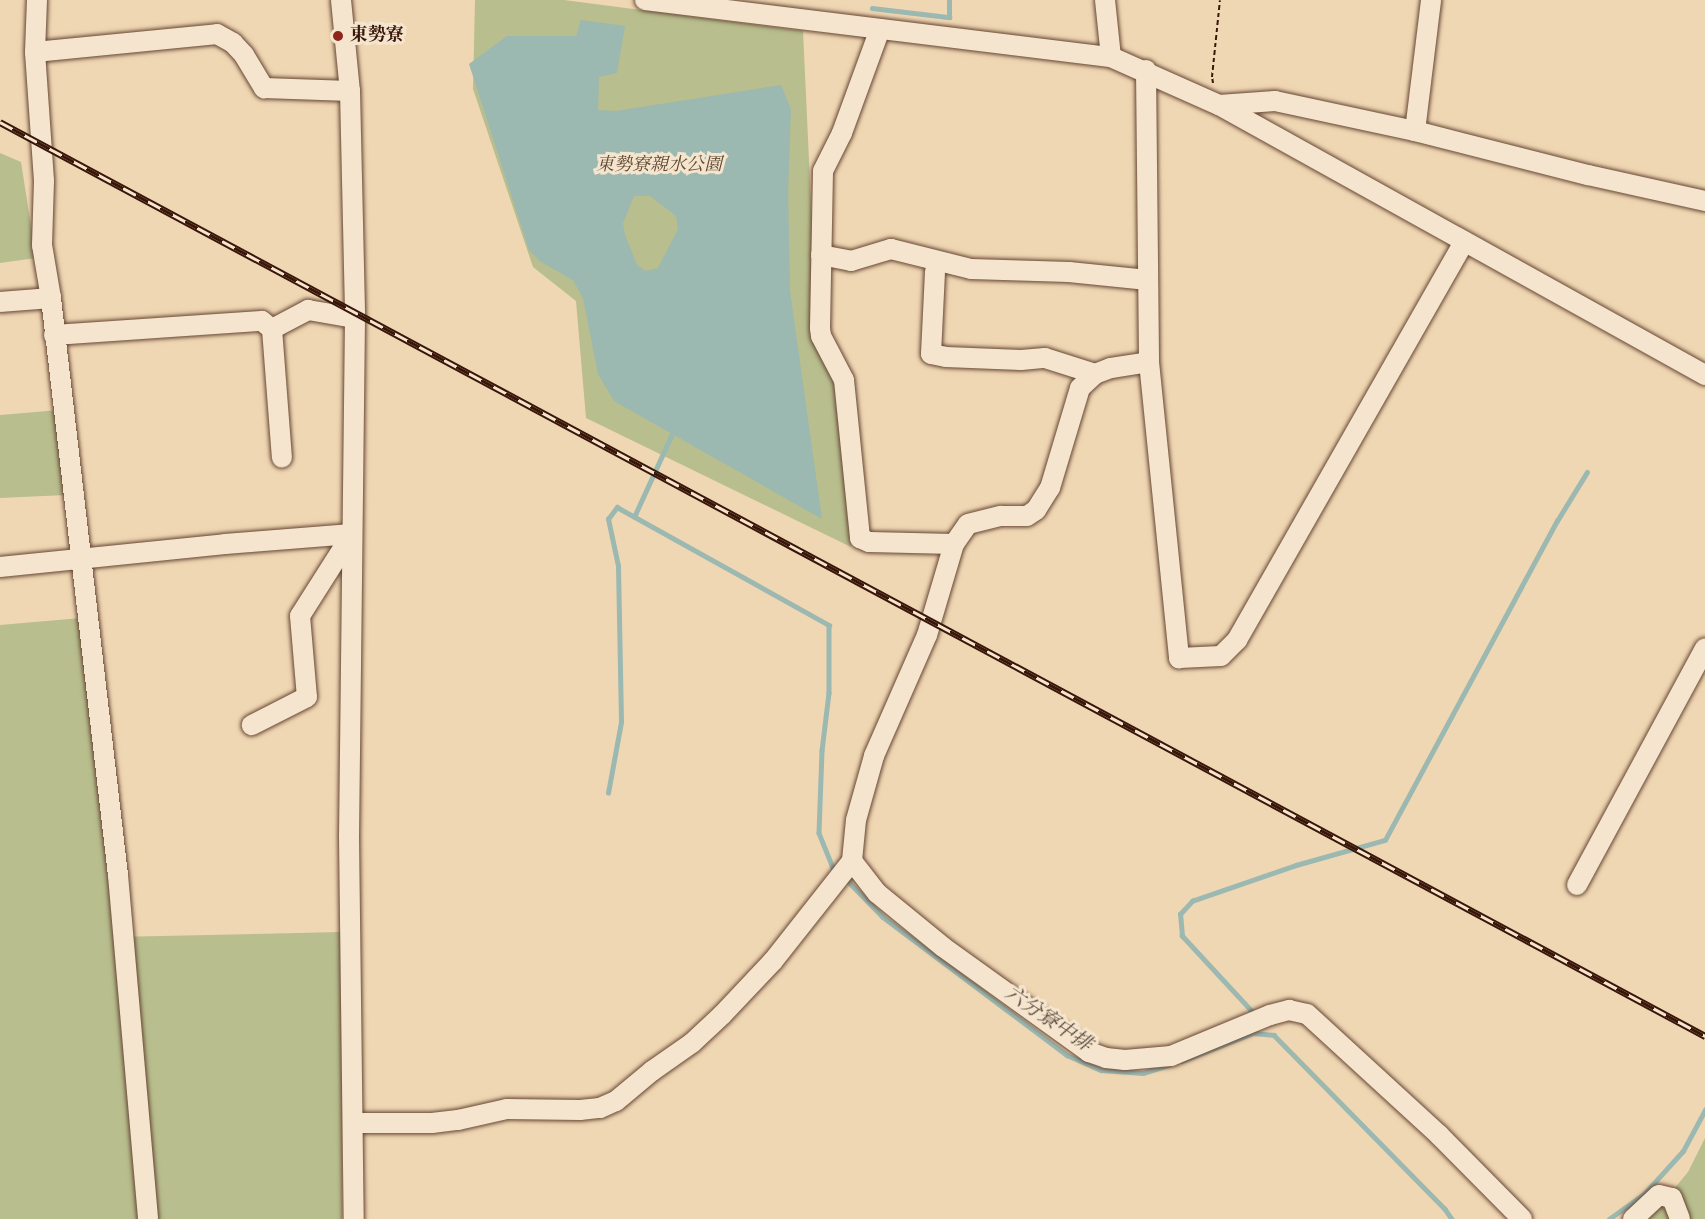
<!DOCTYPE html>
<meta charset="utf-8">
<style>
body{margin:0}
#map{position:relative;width:1705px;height:1219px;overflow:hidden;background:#f0d7b3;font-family:"IM FELL English","Noto Serif TC",serif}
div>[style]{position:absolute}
.green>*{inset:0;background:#b8be8d}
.water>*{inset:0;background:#9bb8b1}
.stream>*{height:4.5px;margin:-2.25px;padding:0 2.25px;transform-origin:2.25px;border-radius:2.25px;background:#9bb8b1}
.path>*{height:2px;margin-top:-1px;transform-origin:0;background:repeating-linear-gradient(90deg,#381609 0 4.5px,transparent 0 7.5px)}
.roads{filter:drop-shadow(0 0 2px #664634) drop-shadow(0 0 2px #664634)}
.minor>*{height:20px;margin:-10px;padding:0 10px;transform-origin:10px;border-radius:10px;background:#f5e5ce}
.rail>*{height:7px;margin-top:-3.5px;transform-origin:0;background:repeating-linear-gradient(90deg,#f5e5ce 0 14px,#381609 0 28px);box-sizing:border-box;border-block:2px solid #381609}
.dots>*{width:16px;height:16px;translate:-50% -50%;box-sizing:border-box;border:3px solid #f5e5ce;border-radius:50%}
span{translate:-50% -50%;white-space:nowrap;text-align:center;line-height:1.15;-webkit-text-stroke:6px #f5e5ce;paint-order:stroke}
.poi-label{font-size:18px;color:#381609;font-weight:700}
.left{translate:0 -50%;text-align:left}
.park-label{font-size:18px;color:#5e4831;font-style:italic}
.water-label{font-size:20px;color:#56473b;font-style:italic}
</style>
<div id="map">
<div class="green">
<div style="clip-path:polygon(475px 0,564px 0,803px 31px,817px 332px,837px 381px,851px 547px,586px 418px,576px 301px,533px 267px,473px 89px)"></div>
<div style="clip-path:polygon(0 153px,21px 162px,36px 258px,0 263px)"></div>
<div style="clip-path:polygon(59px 410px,66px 495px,0 498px,0 415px)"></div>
<div style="clip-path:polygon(81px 618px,114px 937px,342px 932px,342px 1219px,0 1219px,0 625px)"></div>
<div style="clip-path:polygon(1705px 1138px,1705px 1219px,1649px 1219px,1688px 1172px)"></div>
</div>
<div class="water">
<div style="clip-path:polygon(evenodd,581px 20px,625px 26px,617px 73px,599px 77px,598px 110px,616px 111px,781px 85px,791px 109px,788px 192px,790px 291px,822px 519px,614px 401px,598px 374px,583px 298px,573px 280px,541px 262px,529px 250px,469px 64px,507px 36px,576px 36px,581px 20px,634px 196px,650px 196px,676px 216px,678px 229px,658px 268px,646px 271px,637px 265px,625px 235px,623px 223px,634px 196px)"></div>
</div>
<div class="stream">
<div style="left:872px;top:8px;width:78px;rotate:6.7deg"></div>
<div style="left:949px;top:17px;width:17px;rotate:-90deg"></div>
<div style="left:634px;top:517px;width:91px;rotate:-65.4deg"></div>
<div style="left:608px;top:793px;width:72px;rotate:-79.6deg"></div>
<div style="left:621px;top:722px;width:156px;rotate:-91.1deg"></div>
<div style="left:618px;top:566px;width:48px;rotate:-102deg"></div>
<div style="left:608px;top:519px;width:15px;rotate:-53deg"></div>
<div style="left:617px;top:507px;width:243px;rotate:29.1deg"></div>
<div style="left:829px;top:625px;width:68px;rotate:90deg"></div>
<div style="left:829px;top:693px;width:58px;rotate:96.9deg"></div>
<div style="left:822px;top:751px;width:82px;rotate:92.1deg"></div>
<div style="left:819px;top:833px;width:37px;rotate:68deg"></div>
<div style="left:833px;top:867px;width:8px;rotate:40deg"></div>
<div style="left:845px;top:878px;width:54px;rotate:45.7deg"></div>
<div style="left:883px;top:917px;width:230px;rotate:36.9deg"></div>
<div style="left:1067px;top:1055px;width:37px;rotate:24deg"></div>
<div style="left:1101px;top:1070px;width:42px;rotate:4.1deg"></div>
<div style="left:1143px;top:1073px;width:27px;rotate:-17deg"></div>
<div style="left:1256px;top:1016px;width:109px;rotate:-132.8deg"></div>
<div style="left:1182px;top:936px;width:22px;rotate:-95deg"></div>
<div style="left:1180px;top:914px;width:18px;rotate:-47deg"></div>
<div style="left:1192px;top:901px;width:110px;rotate:-19.1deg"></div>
<div style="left:1296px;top:865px;width:92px;rotate:-15.7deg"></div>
<div style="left:1385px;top:840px;width:362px;rotate:-61.7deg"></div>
<div style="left:1557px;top:521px;width:57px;rotate:-58.5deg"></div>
<div style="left:1182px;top:1061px;width:76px;rotate:-21.5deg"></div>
<div style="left:1253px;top:1033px;width:21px;rotate:5deg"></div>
<div style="left:1274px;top:1035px;width:244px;rotate:45.5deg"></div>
<div style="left:1445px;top:1209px;width:12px;rotate:55deg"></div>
<div style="left:1609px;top:1219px;width:44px;rotate:-35.8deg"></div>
<div style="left:1645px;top:1193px;width:57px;rotate:-47.9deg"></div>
<div style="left:1683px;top:1151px;width:47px;rotate:-61.8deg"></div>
</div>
<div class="path">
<div style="left:1213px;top:83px;width:6px;rotate:-99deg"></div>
<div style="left:1212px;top:77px;width:77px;rotate:-84.1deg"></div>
</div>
<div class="roads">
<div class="minor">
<div style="left:37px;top:0;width:52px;rotate:92.2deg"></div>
<div style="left:35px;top:52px;width:129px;rotate:86deg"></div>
<div style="left:44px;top:181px;width:64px;rotate:91.8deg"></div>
<div style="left:42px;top:245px;width:54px;rotate:80.4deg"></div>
<div style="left:51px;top:298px;width:581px;rotate:83.38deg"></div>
<div style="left:118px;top:875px;width:345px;rotate:85deg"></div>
<div style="left:341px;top:0;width:91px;rotate:84.4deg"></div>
<div style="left:350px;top:91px;width:227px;rotate:88.7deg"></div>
<div style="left:355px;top:318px;width:518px;rotate:90.66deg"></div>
<div style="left:349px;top:836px;width:383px;rotate:89.3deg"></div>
<div style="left:645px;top:0;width:469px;rotate:7deg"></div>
<div style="left:1111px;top:57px;width:118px;rotate:24deg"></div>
<div style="left:1219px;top:105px;width:556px;rotate:29.05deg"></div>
<div style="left:1105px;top:0;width:57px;rotate:84deg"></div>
<div style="left:880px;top:29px;width:111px;rotate:110.1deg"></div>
<div style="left:842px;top:133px;width:42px;rotate:116.6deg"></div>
<div style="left:823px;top:171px;width:157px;rotate:91.1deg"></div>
<div style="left:820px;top:328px;width:8px;rotate:83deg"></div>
<div style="left:821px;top:336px;width:50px;rotate:62.4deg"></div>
<div style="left:844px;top:380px;width:159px;rotate:84.2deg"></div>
<div style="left:860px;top:538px;width:10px;rotate:24deg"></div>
<div style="left:869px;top:542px;width:85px;rotate:1.3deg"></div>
<div style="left:954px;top:544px;width:24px;rotate:-55deg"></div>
<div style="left:968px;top:524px;width:34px;rotate:-14deg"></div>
<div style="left:1001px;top:516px;width:26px"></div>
<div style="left:1027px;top:516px;width:11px;rotate:-34deg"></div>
<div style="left:1036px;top:510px;width:26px;rotate:-58deg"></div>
<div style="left:1050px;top:488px;width:104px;rotate:-73.3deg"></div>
<div style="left:1080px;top:388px;width:21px;rotate:-43deg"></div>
<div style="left:1095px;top:374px;width:17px;rotate:-21deg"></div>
<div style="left:1111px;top:368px;width:38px;rotate:-9deg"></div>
<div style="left:35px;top:52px;width:183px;rotate:-5.6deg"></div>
<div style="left:217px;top:34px;width:18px;rotate:29deg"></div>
<div style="left:233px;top:43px;width:16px;rotate:47deg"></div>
<div style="left:244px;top:55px;width:39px;rotate:59deg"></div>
<div style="left:264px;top:88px;width:86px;rotate:2deg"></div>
<div style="left:1146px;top:70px;width:292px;rotate:89.4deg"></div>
<div style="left:1149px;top:362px;width:298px;rotate:84.2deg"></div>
<div style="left:1179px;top:658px;width:42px;rotate:-2.7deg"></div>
<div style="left:1221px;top:656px;width:23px;rotate:-45deg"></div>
<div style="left:1237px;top:640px;width:458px;rotate:-60.3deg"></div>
<div style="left:1219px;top:105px;width:56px;rotate:-4.1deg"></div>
<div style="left:1275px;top:101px;width:143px;rotate:12.1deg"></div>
<div style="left:1415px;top:131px;width:179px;rotate:14.3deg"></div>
<div style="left:1588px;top:175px;width:120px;rotate:12.5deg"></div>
<div style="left:1415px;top:131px;width:132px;rotate:-83deg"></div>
<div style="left:821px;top:255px;width:31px;rotate:11deg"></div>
<div style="left:851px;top:261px;width:42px;rotate:-16.7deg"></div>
<div style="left:891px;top:249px;width:82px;rotate:14deg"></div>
<div style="left:971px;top:269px;width:98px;rotate:1.8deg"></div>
<div style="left:1069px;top:272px;width:79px;rotate:5.8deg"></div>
<div style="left:935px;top:272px;width:82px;rotate:92.8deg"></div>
<div style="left:931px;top:354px;width:15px;rotate:11deg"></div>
<div style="left:946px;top:357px;width:75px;rotate:2.3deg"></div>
<div style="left:1021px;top:360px;width:24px;rotate:-5deg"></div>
<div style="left:1045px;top:358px;width:52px;rotate:17.7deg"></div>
<div style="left:0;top:302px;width:51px;rotate:-4.5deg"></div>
<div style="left:272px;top:329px;width:129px;rotate:85.6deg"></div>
<div style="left:54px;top:335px;width:208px;rotate:-3.9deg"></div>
<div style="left:262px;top:321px;width:13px;rotate:39deg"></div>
<div style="left:272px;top:329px;width:41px;rotate:-27.8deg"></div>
<div style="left:308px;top:310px;width:48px;rotate:9.7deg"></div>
<div style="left:954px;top:544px;width:95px;rotate:106.5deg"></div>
<div style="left:927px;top:635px;width:132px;rotate:113.7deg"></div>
<div style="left:874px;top:756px;width:66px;rotate:105.7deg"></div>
<div style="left:856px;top:820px;width:41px;rotate:95.6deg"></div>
<div style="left:852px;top:861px;width:41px;rotate:52deg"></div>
<div style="left:877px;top:893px;width:85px;rotate:39.3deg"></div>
<div style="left:943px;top:947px;width:180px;rotate:35.7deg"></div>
<div style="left:1089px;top:1052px;width:18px;rotate:19deg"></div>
<div style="left:1106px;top:1058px;width:19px;rotate:6deg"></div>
<div style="left:1125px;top:1060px;width:46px;rotate:-5deg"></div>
<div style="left:1171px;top:1056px;width:107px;rotate:-22.5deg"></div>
<div style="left:1270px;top:1015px;width:20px;rotate:-15deg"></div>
<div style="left:1289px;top:1010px;width:18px;rotate:13deg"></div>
<div style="left:1307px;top:1014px;width:179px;rotate:42.5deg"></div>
<div style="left:1439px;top:1135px;width:118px;rotate:45.3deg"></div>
<div style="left:0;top:567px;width:226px;rotate:-5.8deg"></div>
<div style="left:225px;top:544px;width:127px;rotate:-4.5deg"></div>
<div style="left:352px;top:534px;width:97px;rotate:122.4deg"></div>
<div style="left:300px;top:616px;width:81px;rotate:85.1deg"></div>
<div style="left:307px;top:697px;width:62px;rotate:153deg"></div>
<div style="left:1577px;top:885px;width:269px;rotate:-61.6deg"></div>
<div style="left:353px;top:1123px;width:79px"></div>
<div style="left:432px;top:1123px;width:26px;rotate:-7deg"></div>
<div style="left:458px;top:1120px;width:50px;rotate:-12.7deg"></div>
<div style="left:507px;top:1109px;width:73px;rotate:0.8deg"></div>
<div style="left:580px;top:1110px;width:20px;rotate:-6deg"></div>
<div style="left:600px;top:1108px;width:17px;rotate:-24deg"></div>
<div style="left:616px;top:1101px;width:47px;rotate:-39.8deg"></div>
<div style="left:652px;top:1071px;width:49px;rotate:-35deg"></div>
<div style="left:692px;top:1043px;width:41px;rotate:-43deg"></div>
<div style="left:722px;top:1015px;width:74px;rotate:-46.6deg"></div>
<div style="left:773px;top:961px;width:127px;rotate:-51.7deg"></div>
<div style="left:1633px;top:1219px;width:35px;rotate:-43deg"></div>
<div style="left:1659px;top:1195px;width:13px;rotate:13deg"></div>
<div style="left:1672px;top:1198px;width:22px;rotate:69deg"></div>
</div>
</div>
<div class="rail">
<div style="left:0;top:122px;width:1935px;rotate:28.19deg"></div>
</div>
<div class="dots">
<div style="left:338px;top:36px;background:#8f2418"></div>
</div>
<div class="poi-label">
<span class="left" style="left:350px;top:36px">東勢寮</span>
</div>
<div class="park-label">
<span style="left:659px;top:166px">東勢寮親水公園</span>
</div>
<div class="water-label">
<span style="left:1048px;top:1019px;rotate:34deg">六分寮中排</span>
</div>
</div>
